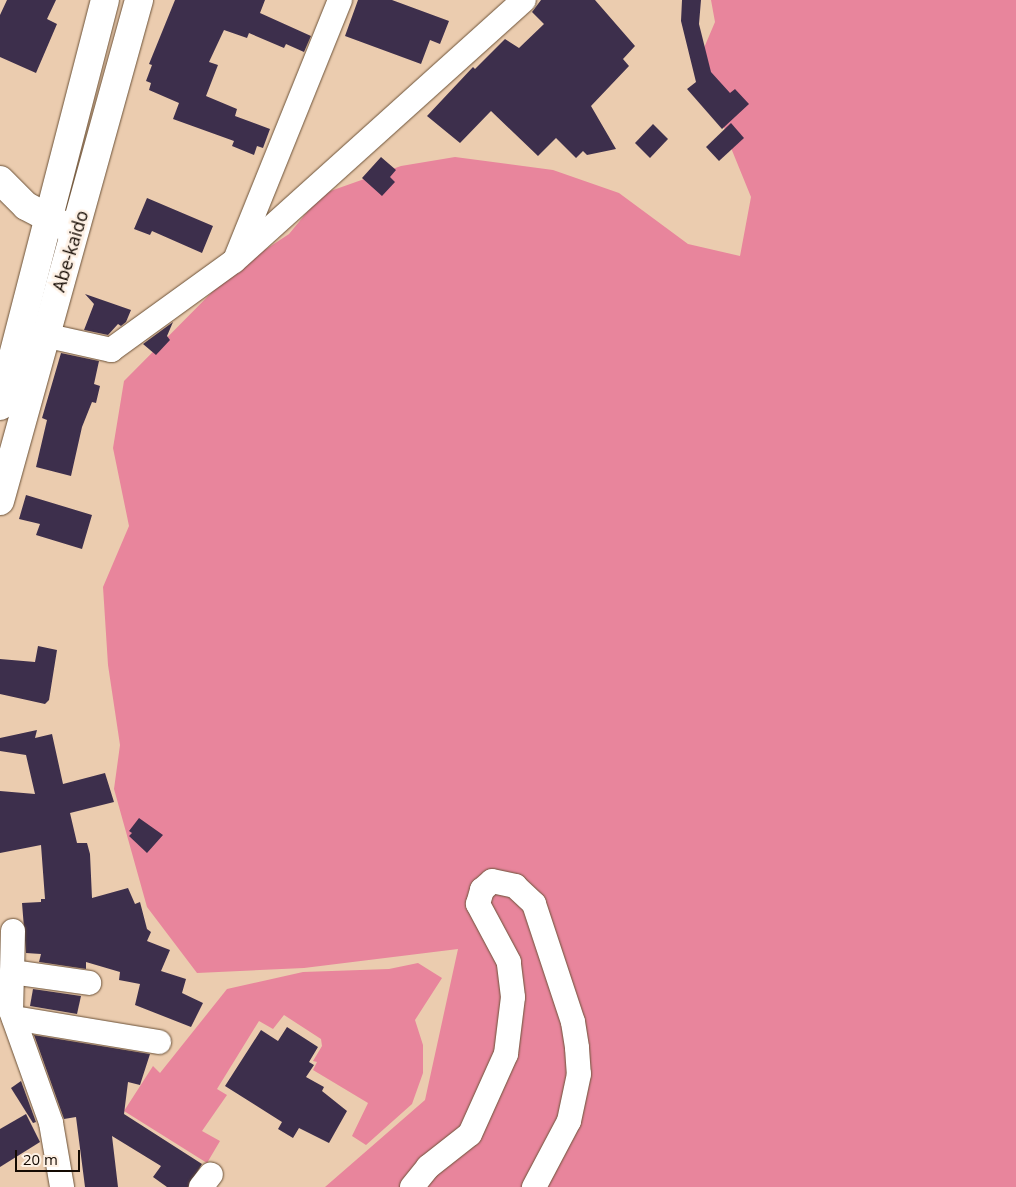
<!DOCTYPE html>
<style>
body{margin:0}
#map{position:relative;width:1016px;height:1187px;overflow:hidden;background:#ebccaf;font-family:"Open Sans",sans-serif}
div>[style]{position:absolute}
.green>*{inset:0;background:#e8859c}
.building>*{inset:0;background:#3d2f4c}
.roads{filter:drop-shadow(0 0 1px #6b5137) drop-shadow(0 0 1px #6b5137)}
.minor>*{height:24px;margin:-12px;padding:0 12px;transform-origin:12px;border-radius:12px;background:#fff}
.tertiary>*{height:28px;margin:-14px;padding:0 14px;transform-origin:14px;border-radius:14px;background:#fff}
.primary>*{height:28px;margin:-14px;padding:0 14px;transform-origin:14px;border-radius:14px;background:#fff}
span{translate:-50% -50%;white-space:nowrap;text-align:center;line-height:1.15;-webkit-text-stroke:5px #fef1e5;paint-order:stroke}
.street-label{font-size:18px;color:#140a02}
.scale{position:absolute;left:15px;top:1150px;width:65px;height:22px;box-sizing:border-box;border:2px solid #140a02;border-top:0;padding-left:6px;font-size:15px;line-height:18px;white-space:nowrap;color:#140a02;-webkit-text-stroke:4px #fef1e5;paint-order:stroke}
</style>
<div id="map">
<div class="green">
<div style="clip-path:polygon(711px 0,1016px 0,1016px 1187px,325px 1187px,425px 1100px,458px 949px,304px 968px,197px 973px,147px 907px,114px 789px,120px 745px,108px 665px,103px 587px,129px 526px,113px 448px,124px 381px,233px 271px,289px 234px,322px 194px,401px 166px,455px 157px,553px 170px,619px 193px,688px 244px,740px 256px,751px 197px,729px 143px,701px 55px,715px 22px)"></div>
<div style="clip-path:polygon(418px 963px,442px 978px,415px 1020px,423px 1045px,423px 1073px,412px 1104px,366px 1145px,352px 1136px,368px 1103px,313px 1070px,317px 1062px,313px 1061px,322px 1046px,321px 1039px,284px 1015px,273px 1029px,259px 1021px,217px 1089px,227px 1095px,202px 1131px,220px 1141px,207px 1163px,124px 1111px,153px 1066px,160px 1073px,227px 989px,303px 972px,389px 969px)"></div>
</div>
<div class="building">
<div style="clip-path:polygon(7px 0,56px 0,47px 19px,57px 24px,36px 73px,0 57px,0 15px)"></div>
<div style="clip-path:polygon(175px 0,265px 0,260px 13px,311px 36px,304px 52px,286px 44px,284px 48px,249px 33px,247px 38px,224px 30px,209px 62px,218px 65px,206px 96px,237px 109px,235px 116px,270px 129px,263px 148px,257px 146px,254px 155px,232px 146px,234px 141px,173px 119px,179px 103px,149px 90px,151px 83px,146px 81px,152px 65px,149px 64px)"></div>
<div style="clip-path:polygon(358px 0,392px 0,449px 21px,440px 44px,430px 40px,421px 64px,345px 36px)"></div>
<div style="clip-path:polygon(541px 0,595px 0,635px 46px,623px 59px,629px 66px,591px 106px,616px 149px,587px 155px,583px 151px,576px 158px,556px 138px,538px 156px,491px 111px,460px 143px,427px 116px,473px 67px,475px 69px,505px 39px,519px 48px,544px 24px,532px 12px)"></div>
<div style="clip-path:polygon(682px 0,701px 0,699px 24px,711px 72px,730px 93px,735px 89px,749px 104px,722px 129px,687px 89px,696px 82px,681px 21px)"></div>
<div style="clip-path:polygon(731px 123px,744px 138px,719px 161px,706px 147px)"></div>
<div style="clip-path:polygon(653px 124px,668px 139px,650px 158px,635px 143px)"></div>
<div style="clip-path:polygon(381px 157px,396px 170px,390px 177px,395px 182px,382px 196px,362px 178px)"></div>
<div style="clip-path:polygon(147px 198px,213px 226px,202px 253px,152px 231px,150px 235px,134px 229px)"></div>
<div style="clip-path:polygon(85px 294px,131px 310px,126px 322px,121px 326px,118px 324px,108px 335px,84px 330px,94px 304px)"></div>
<div style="clip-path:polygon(173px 322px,167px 336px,170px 340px,156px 355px,143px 344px)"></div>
<div style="clip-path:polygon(61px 353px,99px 361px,94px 384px,100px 386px,96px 403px,92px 402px,82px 427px,71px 476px,36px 467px,47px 420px,42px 418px)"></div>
<div style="clip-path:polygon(26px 495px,92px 515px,82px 549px,36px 535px,40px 524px,19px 519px)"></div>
<div style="clip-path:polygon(38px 646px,57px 650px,49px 700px,45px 704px,0 694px,0 659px,35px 662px)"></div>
<div style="clip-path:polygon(37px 730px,35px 738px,52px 734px,63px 784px,105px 773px,114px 802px,70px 813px,77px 843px,87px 843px,90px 854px,92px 898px,128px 888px,135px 904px,140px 902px,147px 929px,151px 932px,147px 941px,170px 950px,161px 971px,186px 979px,182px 993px,203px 1003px,191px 1027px,135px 1005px,140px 984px,119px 980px,120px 972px,86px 962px,86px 969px,39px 962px,41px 954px,26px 953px,22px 903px,41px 902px,41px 899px,45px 899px,41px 845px,0 853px,0 791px,35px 794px,26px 755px,0 751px,0 738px)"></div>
<div style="clip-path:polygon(139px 818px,163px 835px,147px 853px,129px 836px,132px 833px,129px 831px)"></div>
<div style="clip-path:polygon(33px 989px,81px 996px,77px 1014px,30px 1006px)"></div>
<div style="clip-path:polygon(287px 1027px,318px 1047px,309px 1062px,314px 1065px,306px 1077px,324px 1087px,322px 1091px,347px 1111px,329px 1143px,299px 1128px,293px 1138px,278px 1129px,282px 1122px,225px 1086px,261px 1030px,278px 1041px)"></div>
<div style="clip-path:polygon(34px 1035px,150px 1054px,140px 1085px,128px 1082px,124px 1114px,202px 1164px,188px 1187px,167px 1187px,153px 1177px,161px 1166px,112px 1136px,118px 1187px,85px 1187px,76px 1117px,64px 1119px)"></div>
<div style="clip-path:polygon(21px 1081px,36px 1122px,33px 1123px,11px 1088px)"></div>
<div style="clip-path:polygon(26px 1114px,40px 1142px,0 1167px,0 1129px)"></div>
</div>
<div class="roads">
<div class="minor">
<div style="left:237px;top:255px;width:275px;rotate:-68deg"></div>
<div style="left:44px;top:335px;width:69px;rotate:12.6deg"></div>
<div style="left:111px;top:350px;width:152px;rotate:-35.9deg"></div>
<div style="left:234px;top:261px;width:390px;rotate:-42deg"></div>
<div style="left:13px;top:931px;width:80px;rotate:91.4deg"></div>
<div style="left:11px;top:1011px;width:119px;rotate:70.3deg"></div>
<div style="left:51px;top:1123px;width:65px;rotate:80.2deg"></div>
<div style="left:12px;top:972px;width:78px;rotate:8.1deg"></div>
<div style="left:14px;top:1018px;width:147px;rotate:9.4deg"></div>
<div style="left:201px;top:1187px;width:16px;rotate:-52deg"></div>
<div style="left:412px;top:1187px;width:26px;rotate:-51deg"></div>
<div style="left:428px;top:1167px;width:53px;rotate:-38.2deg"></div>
<div style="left:470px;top:1134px;width:88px;rotate:-65.8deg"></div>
<div style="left:506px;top:1054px;width:57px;rotate:-83deg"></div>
<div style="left:513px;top:997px;width:35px;rotate:-97deg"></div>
<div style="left:509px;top:962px;width:66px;rotate:-118.1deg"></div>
<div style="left:478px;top:904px;width:15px;rotate:-74deg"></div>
<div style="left:482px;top:890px;width:13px;rotate:-42deg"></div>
<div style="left:492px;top:881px;width:24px;rotate:12deg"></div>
<div style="left:515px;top:886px;width:26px;rotate:43deg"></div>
<div style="left:534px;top:904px;width:124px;rotate:71.7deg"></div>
<div style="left:573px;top:1022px;width:26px;rotate:81deg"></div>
<div style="left:577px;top:1048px;width:26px;rotate:86deg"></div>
<div style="left:579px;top:1074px;width:48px;rotate:102deg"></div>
<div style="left:569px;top:1121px;width:75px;rotate:117.9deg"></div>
</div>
<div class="tertiary">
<div style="left:0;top:180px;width:37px;rotate:45deg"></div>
<div style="left:26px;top:206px;width:47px;rotate:27.6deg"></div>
</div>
<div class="primary">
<div style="left:0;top:406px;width:419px;rotate:-75.5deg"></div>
<div style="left:0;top:501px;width:520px;rotate:-74.49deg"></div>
</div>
</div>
<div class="street-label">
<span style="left:70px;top:251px;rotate:-73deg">Abe-kaido</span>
</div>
<div class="scale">20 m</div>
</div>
